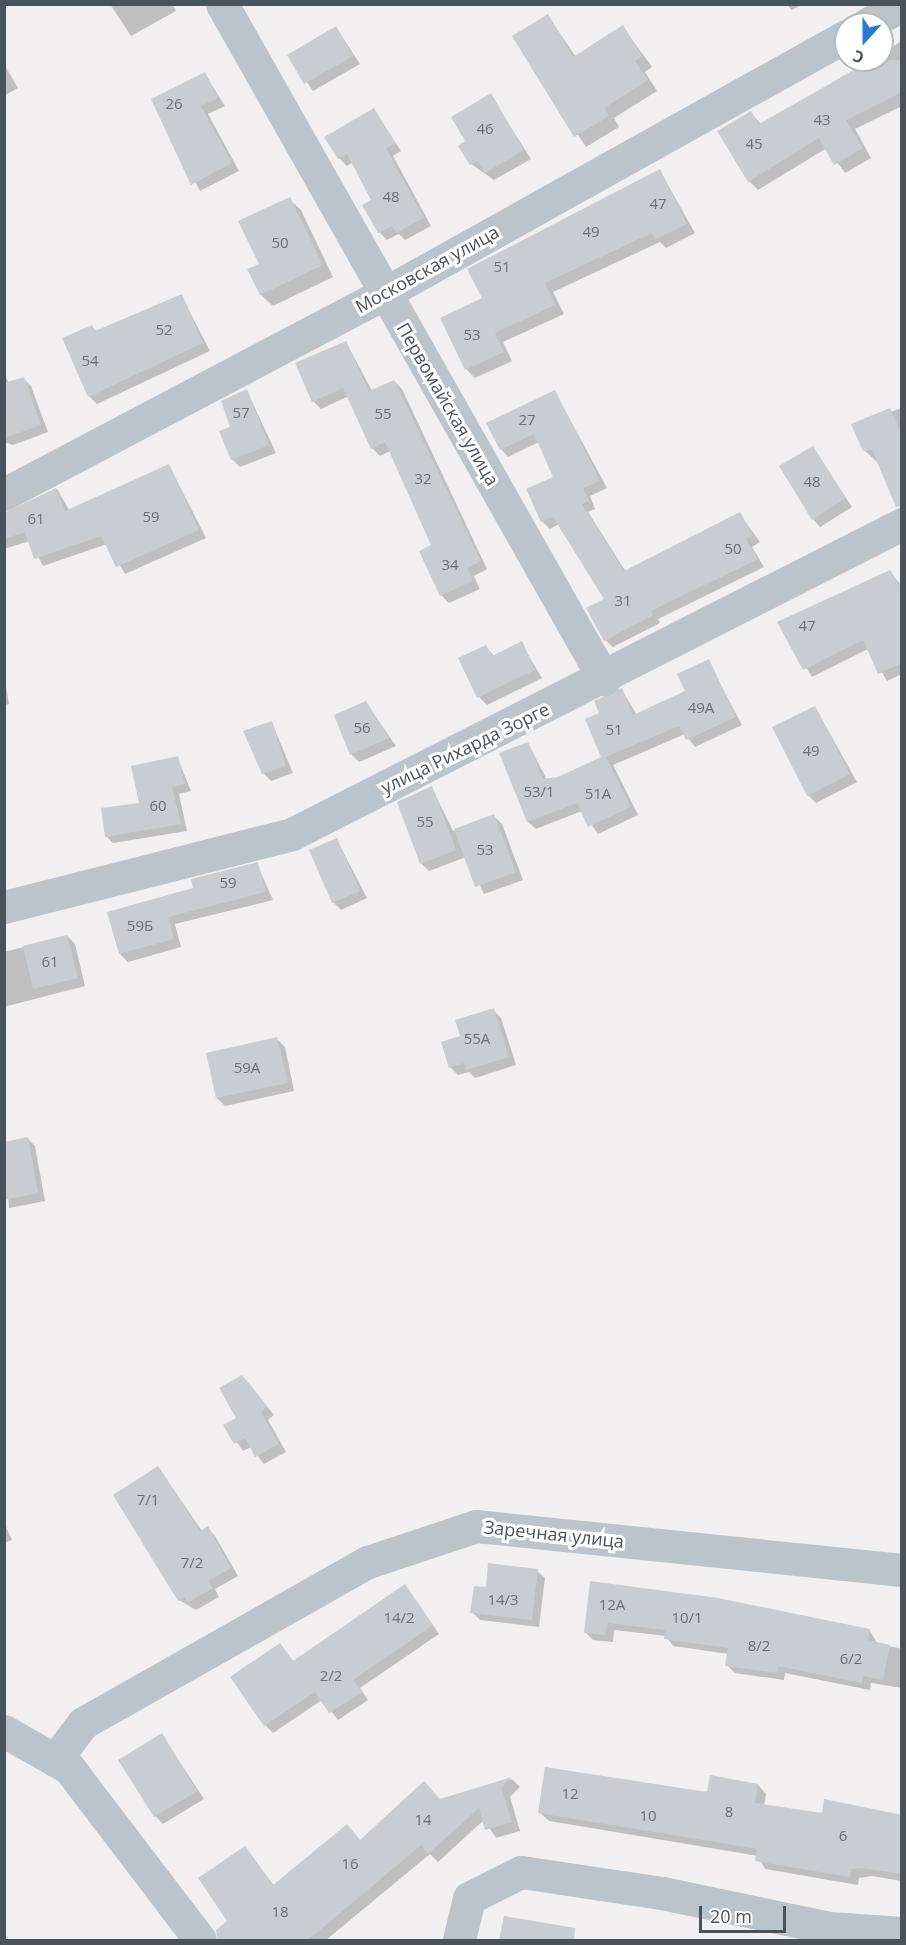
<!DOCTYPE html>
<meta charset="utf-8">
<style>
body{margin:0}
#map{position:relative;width:906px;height:1945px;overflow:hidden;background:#f1efef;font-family:"Open Sans",sans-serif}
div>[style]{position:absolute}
.shadow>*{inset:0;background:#0003}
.building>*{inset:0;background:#c9ccd1}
.minor>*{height:33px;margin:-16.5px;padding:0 16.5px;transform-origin:16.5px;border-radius:16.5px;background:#bcc4cb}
span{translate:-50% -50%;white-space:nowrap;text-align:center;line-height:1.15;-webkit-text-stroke:6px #fff;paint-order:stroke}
.number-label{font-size:15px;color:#697178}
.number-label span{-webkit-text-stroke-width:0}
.street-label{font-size:18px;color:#49535b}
.frame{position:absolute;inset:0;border:6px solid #49535b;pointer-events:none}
.north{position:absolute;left:834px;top:12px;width:60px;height:60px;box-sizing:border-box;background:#fff;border:2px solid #b6babd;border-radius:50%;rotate:201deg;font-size:16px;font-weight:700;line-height:24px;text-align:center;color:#49535b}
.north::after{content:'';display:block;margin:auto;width:21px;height:27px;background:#2879d2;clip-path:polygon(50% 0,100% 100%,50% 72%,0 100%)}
.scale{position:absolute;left:699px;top:1906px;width:87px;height:27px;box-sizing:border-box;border:3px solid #49535b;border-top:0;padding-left:8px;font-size:18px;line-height:21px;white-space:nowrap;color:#49535b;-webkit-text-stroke:4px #fff;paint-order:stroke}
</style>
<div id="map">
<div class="shadow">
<div style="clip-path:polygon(110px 4px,172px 4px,176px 11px,131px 36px)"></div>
<div style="clip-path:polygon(786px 4px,803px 4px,792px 10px)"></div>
<div style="clip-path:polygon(548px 16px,576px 57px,623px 27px,652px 67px,645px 72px,657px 91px,614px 118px,619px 127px,586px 147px,514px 37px)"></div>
<div style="clip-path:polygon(336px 27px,360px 64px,313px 91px,289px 55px)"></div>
<div style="clip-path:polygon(902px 41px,902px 106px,855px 129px,871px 158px,845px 173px,827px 148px,758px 190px,749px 181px,750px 112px,762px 125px,870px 60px,882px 60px,882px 53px)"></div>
<div style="clip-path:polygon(4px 64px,18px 88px,4px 96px)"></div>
<div style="clip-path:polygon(205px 74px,225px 106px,208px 114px,239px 171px,200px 191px,153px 99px)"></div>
<div style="clip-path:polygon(490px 95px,531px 159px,494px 180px,471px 164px,467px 142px)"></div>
<div style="clip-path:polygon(374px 110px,401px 151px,393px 156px,431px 226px,405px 240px,399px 234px,387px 240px,379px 232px,373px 201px,353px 162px,347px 166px,339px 158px)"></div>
<div style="clip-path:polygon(660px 171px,695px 233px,666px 248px,660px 242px,553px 292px,564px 314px,503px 342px,512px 361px,475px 378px,466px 369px,484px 299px)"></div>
<div style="clip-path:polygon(289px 199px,301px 210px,333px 277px,273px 306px,261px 295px,261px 264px)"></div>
<div style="clip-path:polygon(181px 295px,210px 351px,97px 404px,89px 396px,92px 327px,97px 332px)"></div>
<div style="clip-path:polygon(346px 342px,372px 391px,394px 381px,402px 389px,487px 569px,474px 576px,480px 589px,449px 603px,441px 595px,432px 546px,390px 451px,380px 456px,372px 448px,349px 396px,321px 409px,313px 401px)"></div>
<div style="clip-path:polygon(4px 372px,9px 384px,23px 378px,31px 386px,48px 432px,13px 445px,4px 442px)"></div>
<div style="clip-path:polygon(247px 391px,276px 453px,240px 467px,232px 459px,232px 428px)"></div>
<div style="clip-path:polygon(555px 392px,607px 488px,590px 496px,595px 509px,588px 512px,626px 572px,739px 513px,760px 542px,752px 547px,764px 567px,658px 619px,660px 623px,613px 647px,605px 640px,606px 599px,559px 524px,550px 529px,542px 521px,555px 478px,539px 442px,508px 457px,501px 449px)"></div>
<div style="clip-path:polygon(902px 408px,902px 485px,864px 450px,853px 425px)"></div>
<div style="clip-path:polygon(813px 448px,852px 507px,820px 527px,813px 519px)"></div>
<div style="clip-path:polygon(169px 465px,206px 538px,125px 574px,107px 544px,43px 566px,30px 541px,4px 549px,4px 513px,57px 489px,69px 510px)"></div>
<div style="clip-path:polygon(890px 572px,902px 586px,902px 674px,887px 681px,868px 649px,812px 677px,779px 622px)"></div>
<div style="clip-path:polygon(521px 643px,542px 678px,487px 705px,479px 697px,486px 647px,494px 656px)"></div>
<div style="clip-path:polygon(708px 661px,742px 725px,695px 747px,685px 734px,613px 765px,638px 815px,598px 834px,582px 811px,536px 829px,528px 822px,528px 743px,547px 780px,558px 779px,603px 757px,601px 714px,621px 689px,637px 715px,687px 692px)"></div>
<div style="clip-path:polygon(4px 675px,9px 704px,4px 705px)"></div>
<div style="clip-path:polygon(366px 703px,396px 746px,359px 762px,351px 754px)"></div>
<div style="clip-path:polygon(815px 707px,857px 782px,816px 803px,808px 795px)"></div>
<div style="clip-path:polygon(272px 723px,293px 773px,271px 781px,263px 773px)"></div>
<div style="clip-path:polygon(177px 757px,191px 791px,179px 794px,187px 831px,113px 843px,106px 836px,141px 804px)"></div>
<div style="clip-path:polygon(432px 788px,453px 831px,494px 816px,502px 824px,523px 880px,484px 894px,466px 857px,429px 871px,421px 863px)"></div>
<div style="clip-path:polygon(337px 840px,367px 898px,341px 910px,333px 902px)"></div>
<div style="clip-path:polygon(257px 864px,273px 900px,175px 924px,181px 947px,128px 962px,120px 954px,195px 889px)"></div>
<div style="clip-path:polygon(67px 936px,75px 944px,85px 986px,4px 1007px,4px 952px)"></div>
<div style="clip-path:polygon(493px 1010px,501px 1018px,516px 1065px,475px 1078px,469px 1072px,458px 1075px,450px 1067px,462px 1037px)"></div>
<div style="clip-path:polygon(277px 1039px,285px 1047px,294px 1091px,225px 1106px,217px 1098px)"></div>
<div style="clip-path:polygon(27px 1138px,35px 1146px,45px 1201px,9px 1208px,4px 1143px)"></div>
<div style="clip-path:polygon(250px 1385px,274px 1415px,268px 1420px,286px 1452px,264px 1464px,251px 1447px,243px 1451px,225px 1425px,238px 1418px)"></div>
<div style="clip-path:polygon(158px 1467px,202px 1531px,208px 1528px,215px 1536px,238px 1576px,215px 1589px,219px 1597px,196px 1610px,179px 1600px)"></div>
<div style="clip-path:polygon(4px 1522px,12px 1540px,4px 1543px)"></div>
<div style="clip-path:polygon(537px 1571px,545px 1578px,539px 1627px,480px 1620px,472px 1612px)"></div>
<div style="clip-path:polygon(591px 1583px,870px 1631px,877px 1643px,902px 1649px,902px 1688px,871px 1683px,870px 1690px,785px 1673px,784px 1680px,735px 1673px,727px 1665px,729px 1654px,673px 1646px,666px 1636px,614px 1630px,613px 1642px,593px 1640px,585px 1632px)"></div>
<div style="clip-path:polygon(405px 1586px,439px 1634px,360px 1688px,368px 1700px,338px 1720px,322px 1700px,273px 1733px,265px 1725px,280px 1645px,294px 1662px)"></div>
<div style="clip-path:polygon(162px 1735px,204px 1799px,163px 1824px,155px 1816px)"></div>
<div style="clip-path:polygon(512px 1779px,520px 1787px,510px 1797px,520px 1831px,496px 1838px,484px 1820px,438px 1862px,430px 1854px,326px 1940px,226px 1940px,245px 1847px,274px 1886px,441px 1800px)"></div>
<div style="clip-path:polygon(758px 1785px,766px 1794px,764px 1806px,823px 1815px,902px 1816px,902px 1881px,872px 1876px,859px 1878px,858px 1885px,765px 1869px,758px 1856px,549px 1821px,540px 1813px)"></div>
</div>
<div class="building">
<div style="clip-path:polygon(548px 14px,573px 57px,623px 25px,642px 56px,635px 61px,648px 80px,604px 108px,609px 116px,574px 137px,512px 36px)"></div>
<div style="clip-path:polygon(336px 26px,353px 56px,304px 84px,287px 55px)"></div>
<div style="clip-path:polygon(872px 60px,902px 60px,902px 92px,846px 120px,863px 148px,834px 165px,819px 138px,748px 182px,717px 131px,751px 111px,759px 124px)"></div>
<div style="clip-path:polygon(205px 72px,218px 98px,201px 106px,232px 163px,191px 185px,151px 99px)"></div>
<div style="clip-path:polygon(491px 93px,524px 150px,485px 173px,477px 161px,470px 165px,458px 146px,465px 141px,451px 117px)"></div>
<div style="clip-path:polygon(374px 108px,395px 143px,386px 148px,424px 218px,396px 233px,392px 226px,378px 233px,362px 205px,371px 200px,347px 154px,338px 159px,324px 137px)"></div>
<div style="clip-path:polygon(660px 169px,687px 224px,655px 239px,652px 233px,545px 283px,555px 305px,495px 333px,504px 352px,465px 370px,440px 318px,482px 298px,467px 269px)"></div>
<div style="clip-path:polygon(290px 197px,323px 265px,260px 295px,247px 269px,259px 264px,238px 221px)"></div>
<div style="clip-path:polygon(182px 294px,203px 343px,88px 397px,62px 338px,92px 325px,95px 331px)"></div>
<div style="clip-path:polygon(346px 341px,369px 391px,394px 380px,481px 561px,467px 568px,473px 581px,440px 596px,419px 551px,431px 545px,385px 442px,371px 449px,343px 388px,312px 402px,295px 363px)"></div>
<div style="clip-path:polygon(24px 377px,41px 425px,4px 438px,4px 383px)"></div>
<div style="clip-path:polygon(247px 389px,269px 445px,231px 460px,219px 431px,230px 427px,221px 401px)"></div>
<div style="clip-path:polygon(555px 390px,600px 481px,583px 488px,589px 501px,582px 504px,624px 571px,740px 512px,753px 535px,746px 539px,758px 559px,651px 611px,653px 615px,604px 641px,586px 608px,604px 599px,553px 517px,541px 522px,526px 489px,553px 477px,534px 434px,500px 450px,486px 423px)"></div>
<div style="clip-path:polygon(890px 408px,902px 435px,902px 506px,896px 507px,872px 450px,863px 451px,851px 424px)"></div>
<div style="clip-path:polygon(813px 446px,846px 498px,812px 520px,779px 466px)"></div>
<div style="clip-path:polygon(169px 464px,199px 530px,116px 567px,101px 536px,34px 559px,25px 532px,4px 539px,4px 513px,56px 488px,65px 511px)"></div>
<div style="clip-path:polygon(890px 570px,902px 589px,902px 663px,878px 674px,863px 640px,803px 670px,777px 622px)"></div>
<div style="clip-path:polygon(522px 641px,535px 670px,477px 698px,458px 658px,486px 645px,492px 656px)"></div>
<div style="clip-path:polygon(709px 659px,736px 717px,686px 740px,679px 726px,606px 757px,631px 807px,588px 827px,577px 803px,527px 822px,499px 753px,528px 742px,543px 779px,558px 777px,601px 757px,585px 719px,599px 713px,594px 701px,622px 688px,633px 715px,685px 691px,677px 674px)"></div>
<div style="clip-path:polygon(366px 701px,389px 738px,350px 755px,334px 715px)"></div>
<div style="clip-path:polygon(815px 706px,850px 774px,807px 796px,772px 727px)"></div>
<div style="clip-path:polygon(272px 721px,286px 766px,262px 774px,243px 731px)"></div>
<div style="clip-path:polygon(178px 756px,185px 784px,172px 787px,181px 824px,105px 837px,101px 808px,139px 803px,131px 766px)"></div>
<div style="clip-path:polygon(432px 786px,456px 850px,420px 864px,397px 802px)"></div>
<div style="clip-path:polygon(494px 814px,516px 872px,475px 887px,454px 829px)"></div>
<div style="clip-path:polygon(337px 838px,360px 891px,332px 903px,309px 850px)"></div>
<div style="clip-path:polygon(258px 862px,266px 892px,168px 917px,174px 939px,119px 954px,107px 912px,193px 888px,191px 879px)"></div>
<div style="clip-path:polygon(67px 935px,78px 978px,33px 989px,23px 946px)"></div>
<div style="clip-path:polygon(494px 1008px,509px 1057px,466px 1070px,464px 1063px,449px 1068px,441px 1042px,460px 1036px,455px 1020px)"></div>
<div style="clip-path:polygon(277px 1037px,288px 1083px,216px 1098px,206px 1053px)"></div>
<div style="clip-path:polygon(28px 1137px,38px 1193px,4px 1200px,4px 1142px)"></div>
<div style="clip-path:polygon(242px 1375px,267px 1406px,261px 1412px,279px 1444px,255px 1457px,245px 1438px,234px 1444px,223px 1425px,236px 1418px,219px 1388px)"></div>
<div style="clip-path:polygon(158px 1466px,200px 1531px,208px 1526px,231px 1568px,208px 1581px,213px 1588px,187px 1603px,185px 1597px,178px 1601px,113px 1495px)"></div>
<div style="clip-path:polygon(488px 1563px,538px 1569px,532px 1620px,470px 1613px,474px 1586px,486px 1587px)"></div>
<div style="clip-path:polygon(590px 1581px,718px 1598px,870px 1629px,868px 1640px,890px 1645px,883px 1680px,863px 1676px,862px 1683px,778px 1666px,777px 1673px,725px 1666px,728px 1648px,664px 1639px,665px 1630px,607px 1623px,605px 1635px,584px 1633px)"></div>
<div style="clip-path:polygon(405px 1584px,433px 1625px,353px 1680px,362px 1692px,329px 1713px,315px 1692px,264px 1726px,230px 1677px,280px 1643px,293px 1661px)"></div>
<div style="clip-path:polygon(162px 1733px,197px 1791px,154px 1817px,118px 1760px)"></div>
<div style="clip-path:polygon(545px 1767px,707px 1792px,710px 1775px,758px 1784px,755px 1803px,822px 1813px,824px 1799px,902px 1815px,902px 1874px,862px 1868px,851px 1869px,850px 1877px,755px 1861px,757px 1849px,538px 1813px)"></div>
<div style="clip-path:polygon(512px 1777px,501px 1787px,512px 1822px,485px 1830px,479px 1808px,428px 1854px,421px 1845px,307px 1941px,218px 1941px,216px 1930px,227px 1921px,198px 1878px,245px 1846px,273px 1885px,347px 1824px,360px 1840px,424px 1781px,440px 1799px)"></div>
<div style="clip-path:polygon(504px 1916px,575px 1928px,574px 1941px,499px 1941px)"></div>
</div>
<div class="minor">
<div style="left:222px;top:4px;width:776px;rotate:60.49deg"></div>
<div style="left:867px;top:24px;width:40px;rotate:-28deg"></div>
<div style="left:4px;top:494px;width:431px;rotate:-27.8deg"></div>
<div style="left:385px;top:293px;width:528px;rotate:-29.14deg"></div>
<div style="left:4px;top:907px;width:297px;rotate:-14.2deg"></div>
<div style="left:292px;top:834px;width:684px;rotate:-26.94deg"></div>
<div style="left:4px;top:1731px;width:75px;rotate:29.6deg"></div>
<div style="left:69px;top:1768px;width:216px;rotate:52.7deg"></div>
<div style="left:55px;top:1760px;width:46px;rotate:-52.9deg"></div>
<div style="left:83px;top:1723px;width:327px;rotate:-29.5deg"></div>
<div style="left:368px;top:1562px;width:114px;rotate:-18.4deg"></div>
<div style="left:476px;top:1526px;width:428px;rotate:5.9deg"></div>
<div style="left:459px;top:1940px;width:43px;rotate:-76.6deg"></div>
<div style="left:469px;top:1898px;width:58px;rotate:-26.6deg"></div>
<div style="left:521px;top:1872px;width:143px;rotate:8.5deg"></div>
<div style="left:662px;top:1893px;width:171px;rotate:11.8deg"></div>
<div style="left:829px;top:1928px;width:73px;rotate:3.9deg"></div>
</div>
<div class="number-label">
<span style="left:174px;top:104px">26</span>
<span style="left:822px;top:120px">43</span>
<span style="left:485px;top:129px">46</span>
<span style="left:754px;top:144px">45</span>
<span style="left:391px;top:197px">48</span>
<span style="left:658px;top:204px">47</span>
<span style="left:591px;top:232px">49</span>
<span style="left:280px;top:243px">50</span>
<span style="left:502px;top:267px">51</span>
<span style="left:164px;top:330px">52</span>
<span style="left:472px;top:335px">53</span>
<span style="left:90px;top:361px">54</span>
<span style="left:241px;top:413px">57</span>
<span style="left:383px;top:414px">55</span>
<span style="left:527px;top:420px">27</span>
<span style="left:423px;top:479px">32</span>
<span style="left:812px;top:482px">48</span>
<span style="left:151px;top:517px">59</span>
<span style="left:36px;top:519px">61</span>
<span style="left:733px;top:549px">50</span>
<span style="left:450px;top:565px">34</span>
<span style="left:623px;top:601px">31</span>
<span style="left:807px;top:626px">47</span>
<span style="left:701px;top:708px">49А</span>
<span style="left:362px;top:728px">56</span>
<span style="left:614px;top:730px">51</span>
<span style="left:811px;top:751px">49</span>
<span style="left:539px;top:792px">53/1</span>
<span style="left:598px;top:794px">51А</span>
<span style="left:158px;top:806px">60</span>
<span style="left:425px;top:822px">55</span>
<span style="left:485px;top:850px">53</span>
<span style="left:228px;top:883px">59</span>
<span style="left:140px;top:926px">59Б</span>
<span style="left:50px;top:962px">61</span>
<span style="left:477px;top:1039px">55А</span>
<span style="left:247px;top:1068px">59А</span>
<span style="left:148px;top:1500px">7/1</span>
<span style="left:192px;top:1563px">7/2</span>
<span style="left:503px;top:1600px">14/3</span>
<span style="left:612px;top:1605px">12А</span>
<span style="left:399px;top:1618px">14/2</span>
<span style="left:687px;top:1618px">10/1</span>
<span style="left:759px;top:1646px">8/2</span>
<span style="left:851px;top:1659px">6/2</span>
<span style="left:331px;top:1676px">2/2</span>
<span style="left:570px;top:1794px">12</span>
<span style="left:729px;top:1812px">8</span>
<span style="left:648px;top:1816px">10</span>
<span style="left:423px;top:1820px">14</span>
<span style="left:843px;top:1836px">6</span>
<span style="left:350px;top:1864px">16</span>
<span style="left:280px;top:1912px">18</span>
</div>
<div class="street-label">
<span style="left:427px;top:269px;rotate:-29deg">Московская улица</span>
<span style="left:448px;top:404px;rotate:60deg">Первомайская улица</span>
<span style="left:465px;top:748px;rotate:-26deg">улица Рихарда Зорге</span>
<span style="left:554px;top:1534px;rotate:6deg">Заречная улица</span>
</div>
<div class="frame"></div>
<div class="north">С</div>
<div class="scale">20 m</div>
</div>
